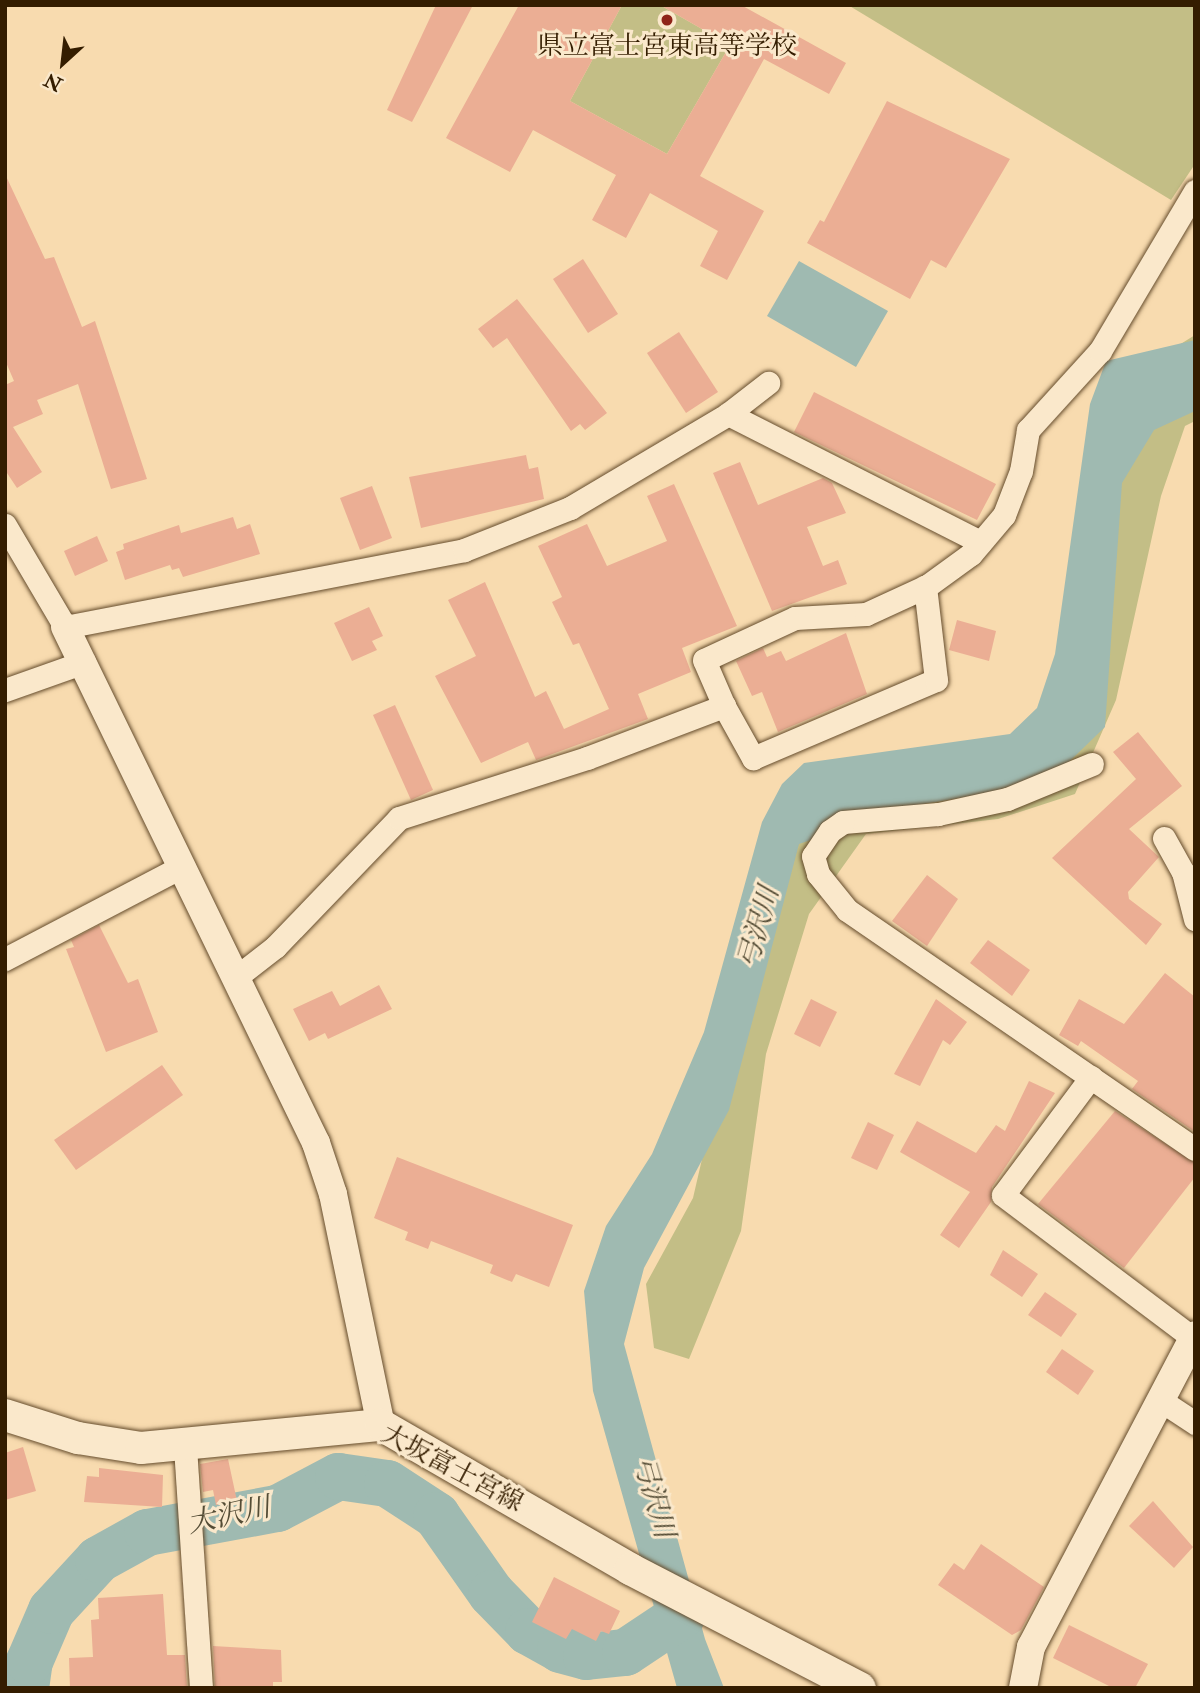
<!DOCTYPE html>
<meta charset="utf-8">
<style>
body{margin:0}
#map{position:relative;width:1200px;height:1693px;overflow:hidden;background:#f8dbaf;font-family:"IM FELL Double Pica","Noto Serif JP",serif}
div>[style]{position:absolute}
.green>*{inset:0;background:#c3be86}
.water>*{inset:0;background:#9fbab1}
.river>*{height:47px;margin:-23.5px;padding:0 23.5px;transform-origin:23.5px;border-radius:23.5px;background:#9fbab1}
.building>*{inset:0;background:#ebae94}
.roads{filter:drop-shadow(0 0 2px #654c2c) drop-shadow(0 0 2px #654c2c)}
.minor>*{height:23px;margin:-11.5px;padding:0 11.5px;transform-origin:11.5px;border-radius:11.5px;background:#fae8cb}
.tertiary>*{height:28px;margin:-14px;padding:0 14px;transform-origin:14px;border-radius:14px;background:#fae8cb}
.secondary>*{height:32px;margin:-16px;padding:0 16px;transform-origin:16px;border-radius:16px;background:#fae8cb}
.dots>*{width:19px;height:19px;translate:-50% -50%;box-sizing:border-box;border:4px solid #fae8cb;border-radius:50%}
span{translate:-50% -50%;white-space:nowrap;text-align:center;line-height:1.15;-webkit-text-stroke:6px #fae8cb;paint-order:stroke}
.poi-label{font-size:26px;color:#341d00}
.street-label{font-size:26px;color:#341d00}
.water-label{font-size:28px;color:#544c35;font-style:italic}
.frame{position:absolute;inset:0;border:7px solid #341d00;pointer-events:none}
.north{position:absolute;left:28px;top:28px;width:70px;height:70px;-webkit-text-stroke:5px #fae8cb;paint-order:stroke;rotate:207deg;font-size:19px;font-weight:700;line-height:28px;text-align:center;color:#341d00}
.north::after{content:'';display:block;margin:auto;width:24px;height:32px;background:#341d00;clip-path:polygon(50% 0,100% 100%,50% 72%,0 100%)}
</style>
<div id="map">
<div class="green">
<div style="clip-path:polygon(622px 5px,660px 5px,730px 45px,667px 154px,570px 101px)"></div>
<div style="clip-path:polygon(848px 5px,1195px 5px,1195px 164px,1171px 200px)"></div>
<div style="clip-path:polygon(1195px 335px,1195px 421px,1185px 426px,1161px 496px,1116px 700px,1075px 794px,998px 819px,866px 834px,809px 914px,766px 1054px,741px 1231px,689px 1359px,654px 1348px,646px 1284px,693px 1198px,780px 822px,1014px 751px,1067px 676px,1115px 385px)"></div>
</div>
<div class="water">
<div style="clip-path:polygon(799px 261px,888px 311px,856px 367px,767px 316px)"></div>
<div style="clip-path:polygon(1195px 340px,1195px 411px,1154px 430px,1122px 483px,1105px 727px,1046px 784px,911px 806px,799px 844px,729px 1110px,644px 1268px,624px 1344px,705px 1639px,724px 1688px,677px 1688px,593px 1391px,584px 1291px,606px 1226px,652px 1154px,704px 1032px,762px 822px,782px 784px,804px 763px,1010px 734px,1037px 708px,1055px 654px,1090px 404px,1106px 361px)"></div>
</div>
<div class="river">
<div style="left:25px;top:1688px;width:27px;rotate:-82deg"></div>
<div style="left:29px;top:1661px;width:56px;rotate:-66.7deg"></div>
<div style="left:51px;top:1610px;width:69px;rotate:-47.3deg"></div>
<div style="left:98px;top:1559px;width:56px;rotate:-28.9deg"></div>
<div style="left:147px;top:1532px;width:132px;rotate:-10.5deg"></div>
<div style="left:277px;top:1508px;width:69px;rotate:-27.7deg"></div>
<div style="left:338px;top:1476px;width:49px;rotate:8.1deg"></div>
<div style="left:387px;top:1483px;width:59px;rotate:33.1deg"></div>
<div style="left:436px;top:1515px;width:95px;rotate:54.8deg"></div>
<div style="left:491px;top:1593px;width:53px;rotate:45.8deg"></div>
<div style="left:528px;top:1631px;width:37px;rotate:29deg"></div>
<div style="left:560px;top:1649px;width:27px;rotate:15deg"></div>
<div style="left:586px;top:1656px;width:39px;rotate:-6deg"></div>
<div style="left:625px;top:1652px;width:69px;rotate:-33.7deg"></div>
</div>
<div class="building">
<div style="clip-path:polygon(436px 5px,473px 5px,412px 122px,387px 110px)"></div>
<div style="clip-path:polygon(519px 5px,622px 5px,570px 101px,667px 154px,730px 45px,660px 5px,741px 5px,846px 63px,829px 94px,764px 59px,700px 176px,764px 211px,727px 280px,700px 266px,718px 231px,650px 193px,626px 238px,592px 220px,616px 175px,533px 130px,510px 172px,446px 138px)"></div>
<div style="clip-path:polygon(887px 101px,1010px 159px,946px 268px,931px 260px,910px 299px,807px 243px,820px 220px,824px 222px)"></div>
<div style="clip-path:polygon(5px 174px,45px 259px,54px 257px,82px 327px,95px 321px,147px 479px,111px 489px,78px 384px,37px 400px,43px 414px,13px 427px,42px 472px,17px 488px,5px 470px,5px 385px,14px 381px,5px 360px)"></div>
<div style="clip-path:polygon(583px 259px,618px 314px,588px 333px,553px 279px)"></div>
<div style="clip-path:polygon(517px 299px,607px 413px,585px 430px,580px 424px,571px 431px,507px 338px,493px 348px,478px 329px)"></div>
<div style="clip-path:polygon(679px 332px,718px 392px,686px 413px,647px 353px)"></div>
<div style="clip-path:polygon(814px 392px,996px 484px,977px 520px,794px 432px)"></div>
<div style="clip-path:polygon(526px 455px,529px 469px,538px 467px,544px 499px,421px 528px,409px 477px)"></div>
<div style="clip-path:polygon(740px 462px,758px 505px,823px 478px,832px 483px,846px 513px,807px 527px,823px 566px,838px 560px,847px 584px,772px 611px,713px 473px)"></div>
<div style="clip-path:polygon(674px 484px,737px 626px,682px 648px,691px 672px,638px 694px,648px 719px,536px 760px,528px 742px,481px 763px,435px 676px,476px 656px,448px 600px,485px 582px,535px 697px,546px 691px,564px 729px,609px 709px,579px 643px,573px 645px,552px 602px,562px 597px,538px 546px,587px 524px,607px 566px,667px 541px,647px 496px)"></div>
<div style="clip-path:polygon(372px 486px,392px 538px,360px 550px,340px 498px)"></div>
<div style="clip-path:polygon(233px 517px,237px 529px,250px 524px,260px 554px,183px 577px,179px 568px,172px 570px,170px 565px,125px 580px,116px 552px,124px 549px,123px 544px,179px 525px,181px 533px)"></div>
<div style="clip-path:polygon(97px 536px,108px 561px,75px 576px,64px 551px)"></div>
<div style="clip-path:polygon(369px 607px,383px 636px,372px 641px,377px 650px,352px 661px,334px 623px)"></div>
<div style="clip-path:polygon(957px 620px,996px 631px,989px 661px,949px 650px)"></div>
<div style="clip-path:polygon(846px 633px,867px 694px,778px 732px,762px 692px,752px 696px,736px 661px,763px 648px,767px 657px,781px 651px,786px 661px)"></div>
<div style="clip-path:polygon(395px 705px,433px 790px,411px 800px,373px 715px)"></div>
<div style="clip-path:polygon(1138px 732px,1182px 786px,1129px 829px,1159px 857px,1128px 892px,1129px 899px,1162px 924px,1146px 945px,1052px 858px,1136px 779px,1113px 752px)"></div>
<div style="clip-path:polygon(927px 875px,958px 899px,927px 946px,892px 921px)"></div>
<div style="clip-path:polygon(99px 925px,128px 983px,138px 979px,158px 1032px,106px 1052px,66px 949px,74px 947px,71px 940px)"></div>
<div style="clip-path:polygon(988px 940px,1030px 970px,1012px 996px,970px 963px)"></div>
<div style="clip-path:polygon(1165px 973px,1195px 997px,1195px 1132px,1132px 1089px,1138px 1081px,1081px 1041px,1078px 1046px,1059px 1035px,1079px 999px,1124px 1024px)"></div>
<div style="clip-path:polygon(379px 985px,392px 1009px,328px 1039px,325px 1033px,309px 1041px,293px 1009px,332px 991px,340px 1006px)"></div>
<div style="clip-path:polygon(811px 999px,837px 1012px,820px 1047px,794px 1034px)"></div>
<div style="clip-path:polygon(936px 999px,967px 1022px,950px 1045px,943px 1040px,920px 1086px,894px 1074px)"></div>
<div style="clip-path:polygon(162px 1065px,183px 1095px,76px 1170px,54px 1140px)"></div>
<div style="clip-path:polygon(1029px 1081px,1055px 1093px,992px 1187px,991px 1202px,959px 1248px,940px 1235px,970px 1192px,900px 1152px,917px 1121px,976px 1153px,996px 1125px,1005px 1131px)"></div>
<div style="clip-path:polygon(1115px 1111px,1195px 1163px,1195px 1177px,1124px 1268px,1038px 1204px)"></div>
<div style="clip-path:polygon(868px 1122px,894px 1135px,877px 1170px,851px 1158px)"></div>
<div style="clip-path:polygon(397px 1157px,573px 1225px,549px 1287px,516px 1274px,512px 1282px,490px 1273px,493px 1265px,431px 1241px,428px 1249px,405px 1240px,408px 1232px,374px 1218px)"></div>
<div style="clip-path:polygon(1003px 1250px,1038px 1274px,1022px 1297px,990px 1275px)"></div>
<div style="clip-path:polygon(1045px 1292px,1077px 1314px,1061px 1337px,1028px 1315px)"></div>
<div style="clip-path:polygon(1062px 1349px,1094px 1371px,1078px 1395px,1046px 1372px)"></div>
<div style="clip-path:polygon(23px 1447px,36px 1491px,5px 1500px,5px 1453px)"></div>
<div style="clip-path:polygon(228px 1459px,237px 1501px,216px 1505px,213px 1490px,203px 1492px,200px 1464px)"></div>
<div style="clip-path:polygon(99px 1468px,163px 1475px,162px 1507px,84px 1502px,87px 1476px,99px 1477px)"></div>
<div style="clip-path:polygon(1153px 1501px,1193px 1547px,1174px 1568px,1129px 1526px)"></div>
<div style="clip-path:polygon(981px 1544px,1044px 1587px,1021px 1630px,1012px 1635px,938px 1585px,954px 1563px,964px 1570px)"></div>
<div style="clip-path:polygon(554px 1577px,620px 1611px,609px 1634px,601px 1631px,596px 1641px,572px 1629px,566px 1639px,532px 1622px)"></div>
<div style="clip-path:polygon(163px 1594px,167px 1655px,185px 1655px,187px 1688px,70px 1688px,69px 1658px,93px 1657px,91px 1620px,99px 1619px,98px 1598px)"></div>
<div style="clip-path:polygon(1069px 1625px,1148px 1664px,1135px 1688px,1113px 1688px,1053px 1658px)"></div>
<div style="clip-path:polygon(213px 1646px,281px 1650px,282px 1682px,273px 1682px,273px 1688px,215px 1688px)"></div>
</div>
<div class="roads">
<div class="minor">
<div style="left:728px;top:414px;width:283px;rotate:26.9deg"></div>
<div style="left:5px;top:525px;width:118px;rotate:59.5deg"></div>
<div style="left:65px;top:627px;width:406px;rotate:-10.9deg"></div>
<div style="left:464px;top:550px;width:114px;rotate:-21.6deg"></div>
<div style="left:570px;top:508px;width:184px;rotate:-30.7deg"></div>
<div style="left:728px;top:414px;width:51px;rotate:-37.8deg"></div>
<div style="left:5px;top:690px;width:84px;rotate:-19.5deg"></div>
<div style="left:724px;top:706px;width:60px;rotate:60.9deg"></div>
<div style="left:753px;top:758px;width:199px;rotate:-23.1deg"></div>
<div style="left:936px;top:680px;width:94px;rotate:-96.7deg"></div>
<div style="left:1092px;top:764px;width:92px;rotate:157.6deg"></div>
<div style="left:1007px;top:799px;width:71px;rotate:167.7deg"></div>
<div style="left:938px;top:814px;width:95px;rotate:175.2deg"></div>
<div style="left:843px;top:822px;width:16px;rotate:145deg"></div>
<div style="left:830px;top:831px;width:30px;rotate:124deg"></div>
<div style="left:813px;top:856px;width:19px;rotate:74deg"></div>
<div style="left:818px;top:874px;width:46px;rotate:51.1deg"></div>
<div style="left:847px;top:910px;width:422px;rotate:34.5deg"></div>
<div style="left:1164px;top:838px;width:39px;rotate:61deg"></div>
<div style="left:1183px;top:872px;width:49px;rotate:75.7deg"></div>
<div style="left:5px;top:959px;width:201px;rotate:-27.6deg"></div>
<div style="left:239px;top:975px;width:46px;rotate:-37.9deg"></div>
<div style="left:275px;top:947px;width:179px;rotate:-46.1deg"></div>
<div style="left:399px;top:818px;width:197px;rotate:-17.7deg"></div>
<div style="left:587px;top:758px;width:147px;rotate:-20.8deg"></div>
<div style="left:724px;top:706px;width:50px;rotate:-113.5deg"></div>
<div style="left:704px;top:660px;width:100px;rotate:-24.8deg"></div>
<div style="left:795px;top:618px;width:71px;rotate:-3.2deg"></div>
<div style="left:866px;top:614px;width:67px;rotate:-24.7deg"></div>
<div style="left:927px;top:586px;width:54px;rotate:-36deg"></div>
<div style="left:971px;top:554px;width:51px;rotate:-49.8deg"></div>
<div style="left:1004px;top:515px;width:47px;rotate:-68.9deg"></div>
<div style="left:1021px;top:471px;width:42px;rotate:-80.3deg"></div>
<div style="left:1028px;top:430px;width:107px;rotate:-47.7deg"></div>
<div style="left:1100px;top:351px;width:186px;rotate:-59.3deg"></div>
<div style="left:1091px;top:1077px;width:147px;rotate:126.7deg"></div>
<div style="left:1003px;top:1195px;width:238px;rotate:37deg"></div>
<div style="left:1160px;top:1400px;width:42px;rotate:33.3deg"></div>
<div style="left:185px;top:1447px;width:242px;rotate:86.2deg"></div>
</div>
<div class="tertiary">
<div style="left:65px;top:627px;width:574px;rotate:64.06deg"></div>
<div style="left:316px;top:1143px;width:54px;rotate:71.6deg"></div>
<div style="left:333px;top:1194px;width:236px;rotate:78.3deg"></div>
<div style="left:1023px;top:1688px;width:42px;rotate:-79deg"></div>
<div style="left:1031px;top:1647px;width:352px;rotate:-62.3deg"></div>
</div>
<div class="secondary">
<div style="left:5px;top:1415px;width:77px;rotate:17.5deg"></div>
<div style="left:78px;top:1438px;width:64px;rotate:9deg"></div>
<div style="left:141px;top:1448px;width:241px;rotate:-5.5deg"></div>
<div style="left:381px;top:1425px;width:288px;rotate:30deg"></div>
<div style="left:630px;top:1569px;width:259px;rotate:27.4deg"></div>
</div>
</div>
<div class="dots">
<div style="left:667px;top:20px;background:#8f2418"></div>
</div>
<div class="poi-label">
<span style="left:667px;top:47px">県立富士宮東高等学校</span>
</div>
<div class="street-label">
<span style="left:452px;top:1469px;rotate:28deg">大坂富士宮線</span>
</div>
<div class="water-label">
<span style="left:759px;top:928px;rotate:-74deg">弓沢川</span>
<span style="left:653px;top:1497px;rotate:74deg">弓沢川</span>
<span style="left:229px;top:1516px;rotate:-12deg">大沢川</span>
</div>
<div class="frame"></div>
<div class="north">N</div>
</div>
